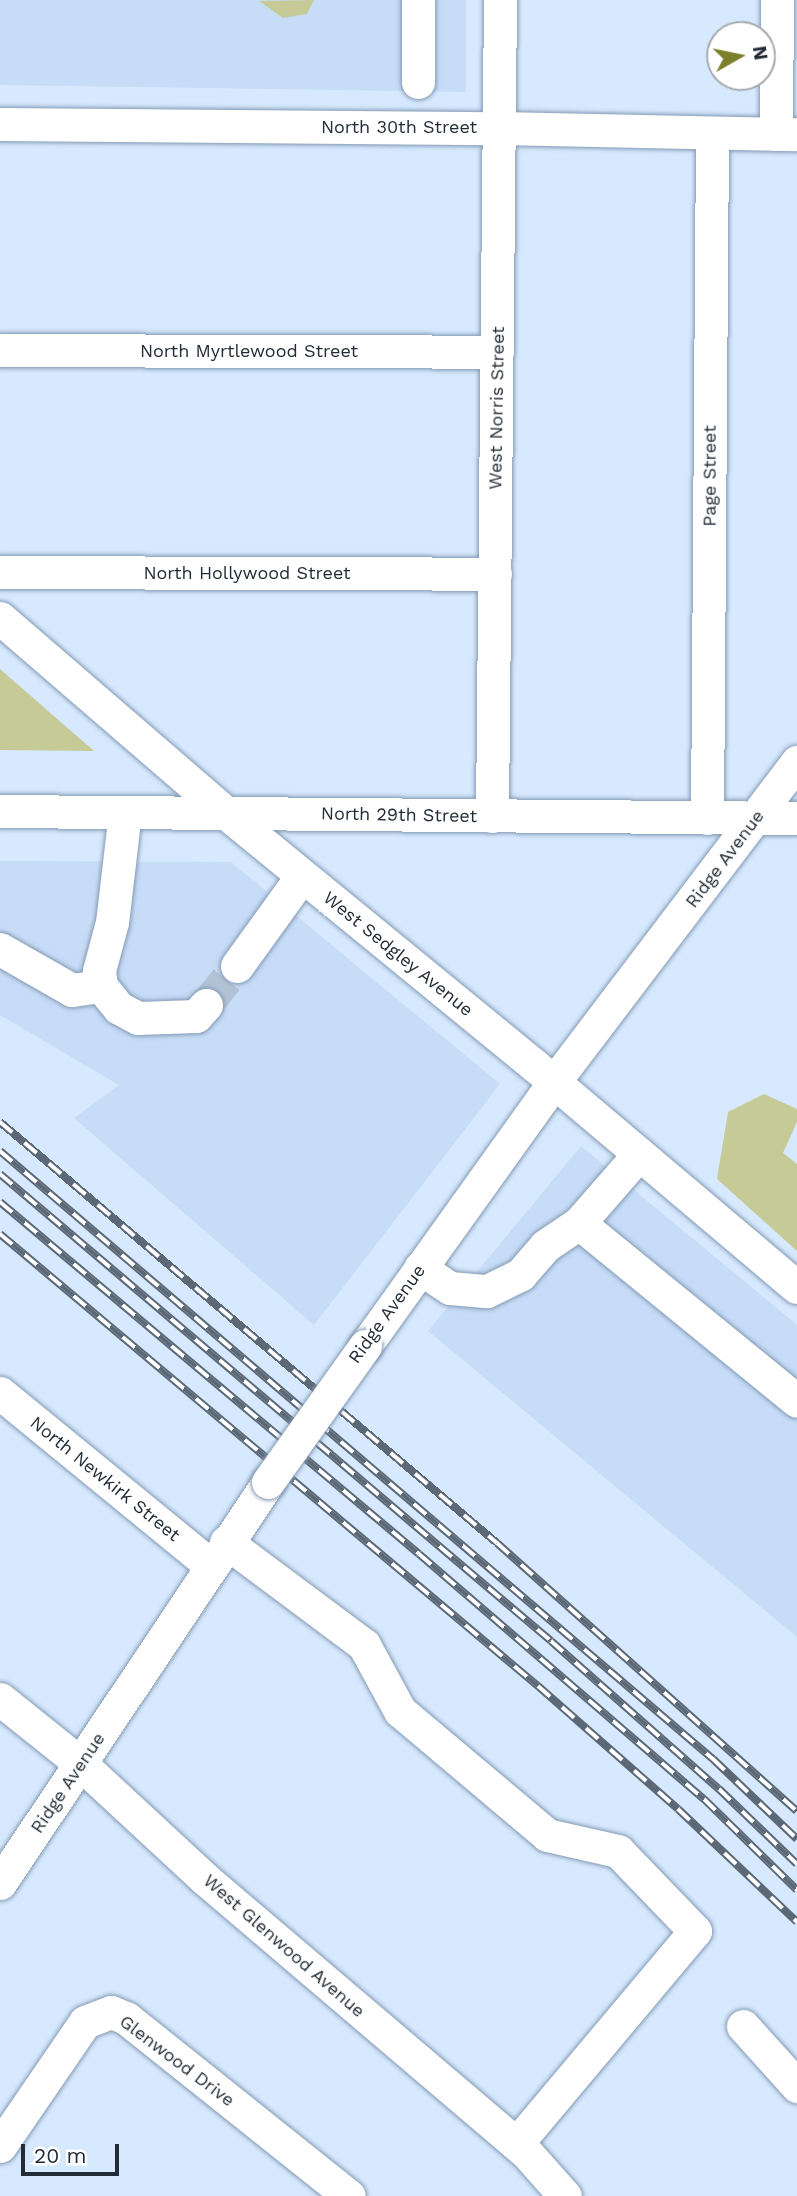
<!DOCTYPE html>
<style>
body{margin:0}
#map{position:relative;width:797px;height:2196px;overflow:hidden;background:#d6e9fe;font-family:"Work Sans",sans-serif}
div>[style]{position:absolute}
.built>*{inset:0;background:#c6dcf7}
.green>*{inset:0;background:#c6ca96}
.minor-tunnel>*{height:33px;margin-top:-16.5px;transform-origin:0;background:repeating-linear-gradient(90deg,#b2c3d6 0 33px,transparent 0 50px)}
.roads{filter:drop-shadow(0 0 2px #849ab4) drop-shadow(0 0 2px #849ab4)}
.minor>*{height:33px;margin:-16.5px;padding:0 16.5px;transform-origin:16.5px;border-radius:16.5px;background:#fff}
.rail>*{height:8px;margin-top:-4px;transform-origin:0;background:repeating-linear-gradient(90deg,#fff 0 16px,#5c6875 0 32px);box-sizing:border-box;border-block:2px solid #5c6875}
.bridges{filter:drop-shadow(0 0 2px #849ab4) drop-shadow(0 0 2px #849ab4)}
.minor-bridge>*{height:33px;margin:-16.5px;padding:0 16.5px;transform-origin:16.5px;border-radius:16.5px;background:#fff}
span{translate:-50% -50%;white-space:nowrap;text-align:center;line-height:1.15;-webkit-text-stroke:7px #fff;paint-order:stroke}
.street-label{font-size:18px;color:#232c36}
.north{position:absolute;left:706px;top:21px;width:70px;height:70px;box-sizing:border-box;background:#fff;border:2px solid #a7abaf;border-radius:50%;rotate:81deg;font-size:19px;font-weight:700;line-height:28px;text-align:center;color:#232c36}
.north::after{content:'';display:block;margin:auto;width:24px;height:32px;background:#7d802a;clip-path:polygon(50% 0,100% 100%,50% 72%,0 100%)}
.scale{position:absolute;left:21px;top:2144px;width:98px;height:32px;box-sizing:border-box;border:4px solid #232c36;border-top:0;padding-left:9px;font-size:21px;line-height:24px;white-space:nowrap;color:#232c36;-webkit-text-stroke:5px #fff;paint-order:stroke}
</style>
<div id="map">
<div class="built">
<div style="clip-path:polygon(0 0,466px 0,466px 92px,0 85px)"></div>
<div style="clip-path:polygon(0 861px,231px 862px,500px 1084px,314px 1325px,74px 1118px,119px 1085px,0 1015px)"></div>
<div style="clip-path:polygon(581px 1146px,797px 1325px,797px 1637px,428px 1331px)"></div>
</div>
<div class="green">
<div style="clip-path:polygon(314px 0,307px 14px,283px 18px,259px 1px)"></div>
<div style="clip-path:polygon(0 669px,94px 751px,0 750px)"></div>
<div style="clip-path:polygon(764px 1094px,797px 1109px,797px 1122px,783px 1153px,797px 1164px,797px 1251px,717px 1179px,728px 1112px)"></div>
</div>
<div class="minor-tunnel">
<div style="left:206px;top:1005px;width:50px;rotate:-51.5deg"></div>
</div>
<div class="roads">
<div class="minor">
<div style="left:418px;top:82px;width:82px;rotate:-90deg"></div>
<div style="left:0;top:124px;width:499px;rotate:0.5deg"></div>
<div style="left:499px;top:128px;width:298px;rotate:1.2deg"></div>
<div style="left:776px;top:134px;width:134px;rotate:-89.6deg"></div>
<div style="left:0;top:350px;width:497px;rotate:0.2deg"></div>
<div style="left:0;top:572px;width:495px;rotate:0.2deg"></div>
<div style="left:0;top:618px;width:298px;rotate:40.8deg"></div>
<div style="left:226px;top:813px;width:398px;rotate:39.3deg"></div>
<div style="left:534px;top:1065px;width:344px;rotate:40.2deg"></div>
<div style="left:0;top:811px;width:797px;rotate:0.5deg"></div>
<div style="left:125px;top:812px;width:111px;rotate:96.7deg"></div>
<div style="left:112px;top:922px;width:51px;rotate:104.9deg"></div>
<div style="left:99px;top:971px;width:15px;rotate:82deg"></div>
<div style="left:101px;top:986px;width:28px;rotate:51deg"></div>
<div style="left:119px;top:1008px;width:21px;rotate:28deg"></div>
<div style="left:138px;top:1018px;width:58px;rotate:-2deg"></div>
<div style="left:196px;top:1016px;width:15px;rotate:-48deg"></div>
<div style="left:492px;top:816px;width:816px;rotate:-89.44deg"></div>
<div style="left:707px;top:818px;width:685px;rotate:-89.58deg"></div>
<div style="left:0;top:949px;width:83px;rotate:29.7deg"></div>
<div style="left:72px;top:990px;width:29px;rotate:-8deg"></div>
<div style="left:237px;top:966px;width:111px;rotate:-54.2deg"></div>
<div style="left:639px;top:1154px;width:91px;rotate:131deg"></div>
<div style="left:579px;top:1223px;width:281px;rotate:39.2deg"></div>
<div style="left:420px;top:1268px;width:36px;rotate:34deg"></div>
<div style="left:450px;top:1288px;width:37px;rotate:5deg"></div>
<div style="left:487px;top:1291px;width:37px;rotate:-26deg"></div>
<div style="left:520px;top:1275px;width:38px;rotate:-49deg"></div>
<div style="left:545px;top:1246px;width:41px;rotate:-34.1deg"></div>
<div style="left:365px;top:1346px;width:325px;rotate:-54.4deg"></div>
<div style="left:554px;top:1082px;width:402px;rotate:-52.8deg"></div>
<div style="left:0;top:1393px;width:271px;rotate:39.3deg"></div>
<div style="left:226px;top:1542px;width:172px;rotate:36.7deg"></div>
<div style="left:364px;top:1645px;width:75px;rotate:61.4deg"></div>
<div style="left:400px;top:1711px;width:192px;rotate:40.1deg"></div>
<div style="left:547px;top:1835px;width:73px;rotate:12.7deg"></div>
<div style="left:618px;top:1851px;width:111px;rotate:46.1deg"></div>
<div style="left:695px;top:1931px;width:278px;rotate:130deg"></div>
<div style="left:0;top:1699px;width:104px;rotate:38.7deg"></div>
<div style="left:81px;top:1764px;width:169px;rotate:42.8deg"></div>
<div style="left:205px;top:1879px;width:420px;rotate:40.4deg"></div>
<div style="left:525px;top:2151px;width:60px;rotate:48.4deg"></div>
<div style="left:0;top:1883px;width:482px;rotate:-56.2deg"></div>
<div style="left:743px;top:2026px;width:81px;rotate:48deg"></div>
<div style="left:0;top:2146px;width:150px;rotate:-55.6deg"></div>
<div style="left:85px;top:2022px;width:28px;rotate:-21deg"></div>
<div style="left:111px;top:2012px;width:16px;rotate:22deg"></div>
<div style="left:126px;top:2018px;width:285px;rotate:38.6deg"></div>
</div>
</div>
<div class="rail">
<div style="left:0;top:1122px;width:651px;rotate:40.27deg"></div>
<div style="left:497px;top:1543px;width:402px;rotate:41.8deg"></div>
<div style="left:0;top:1151px;width:937px;rotate:40.46deg"></div>
<div style="left:713px;top:1759px;width:116px;rotate:43.6deg"></div>
<div style="left:0;top:1174px;width:722px;rotate:40.28deg"></div>
<div style="left:551px;top:1641px;width:224px;rotate:41.4deg"></div>
<div style="left:719px;top:1789px;width:108px;rotate:43.9deg"></div>
<div style="left:0;top:1202px;width:547px;rotate:40.03deg"></div>
<div style="left:419px;top:1554px;width:376px;rotate:40.7deg"></div>
<div style="left:704px;top:1799px;width:130px;rotate:44.4deg"></div>
<div style="left:0;top:1234px;width:703px;rotate:40.04deg"></div>
<div style="left:538px;top:1686px;width:186px;rotate:41.3deg"></div>
<div style="left:678px;top:1809px;width:164px;rotate:43.5deg"></div>
</div>
<div class="bridges">
<div class="minor-bridge">
<div style="left:268px;top:1482px;width:167px;rotate:-54.5deg"></div>
</div>
</div>
<div class="street-label">
<span style="left:399px;top:127px">North 30th Street</span>
<span style="left:249px;top:351px">North Myrtlewood Street</span>
<span style="left:497px;top:408px;rotate:-89deg">West Norris Street</span>
<span style="left:710px;top:476px;rotate:-90deg">Page Street</span>
<span style="left:247px;top:573px">North Hollywood Street</span>
<span style="left:399px;top:815px;rotate:1deg">North 29th Street</span>
<span style="left:725px;top:859px;rotate:-53deg">Ridge Avenue</span>
<span style="left:398px;top:954px;rotate:39deg">West Sedgley Avenue</span>
<span style="left:387px;top:1314px;rotate:-54deg">Ridge Avenue</span>
<span style="left:105px;top:1479px;rotate:39deg">North Newkirk Street</span>
<span style="left:68px;top:1783px;rotate:-56deg">Ridge Avenue</span>
<span style="left:284px;top:1946px;rotate:41deg">West Glenwood Avenue</span>
<span style="left:177px;top:2061px;rotate:37deg">Glenwood Drive</span>
</div>
<div class="north">N</div>
<div class="scale">20 m</div>
</div>
